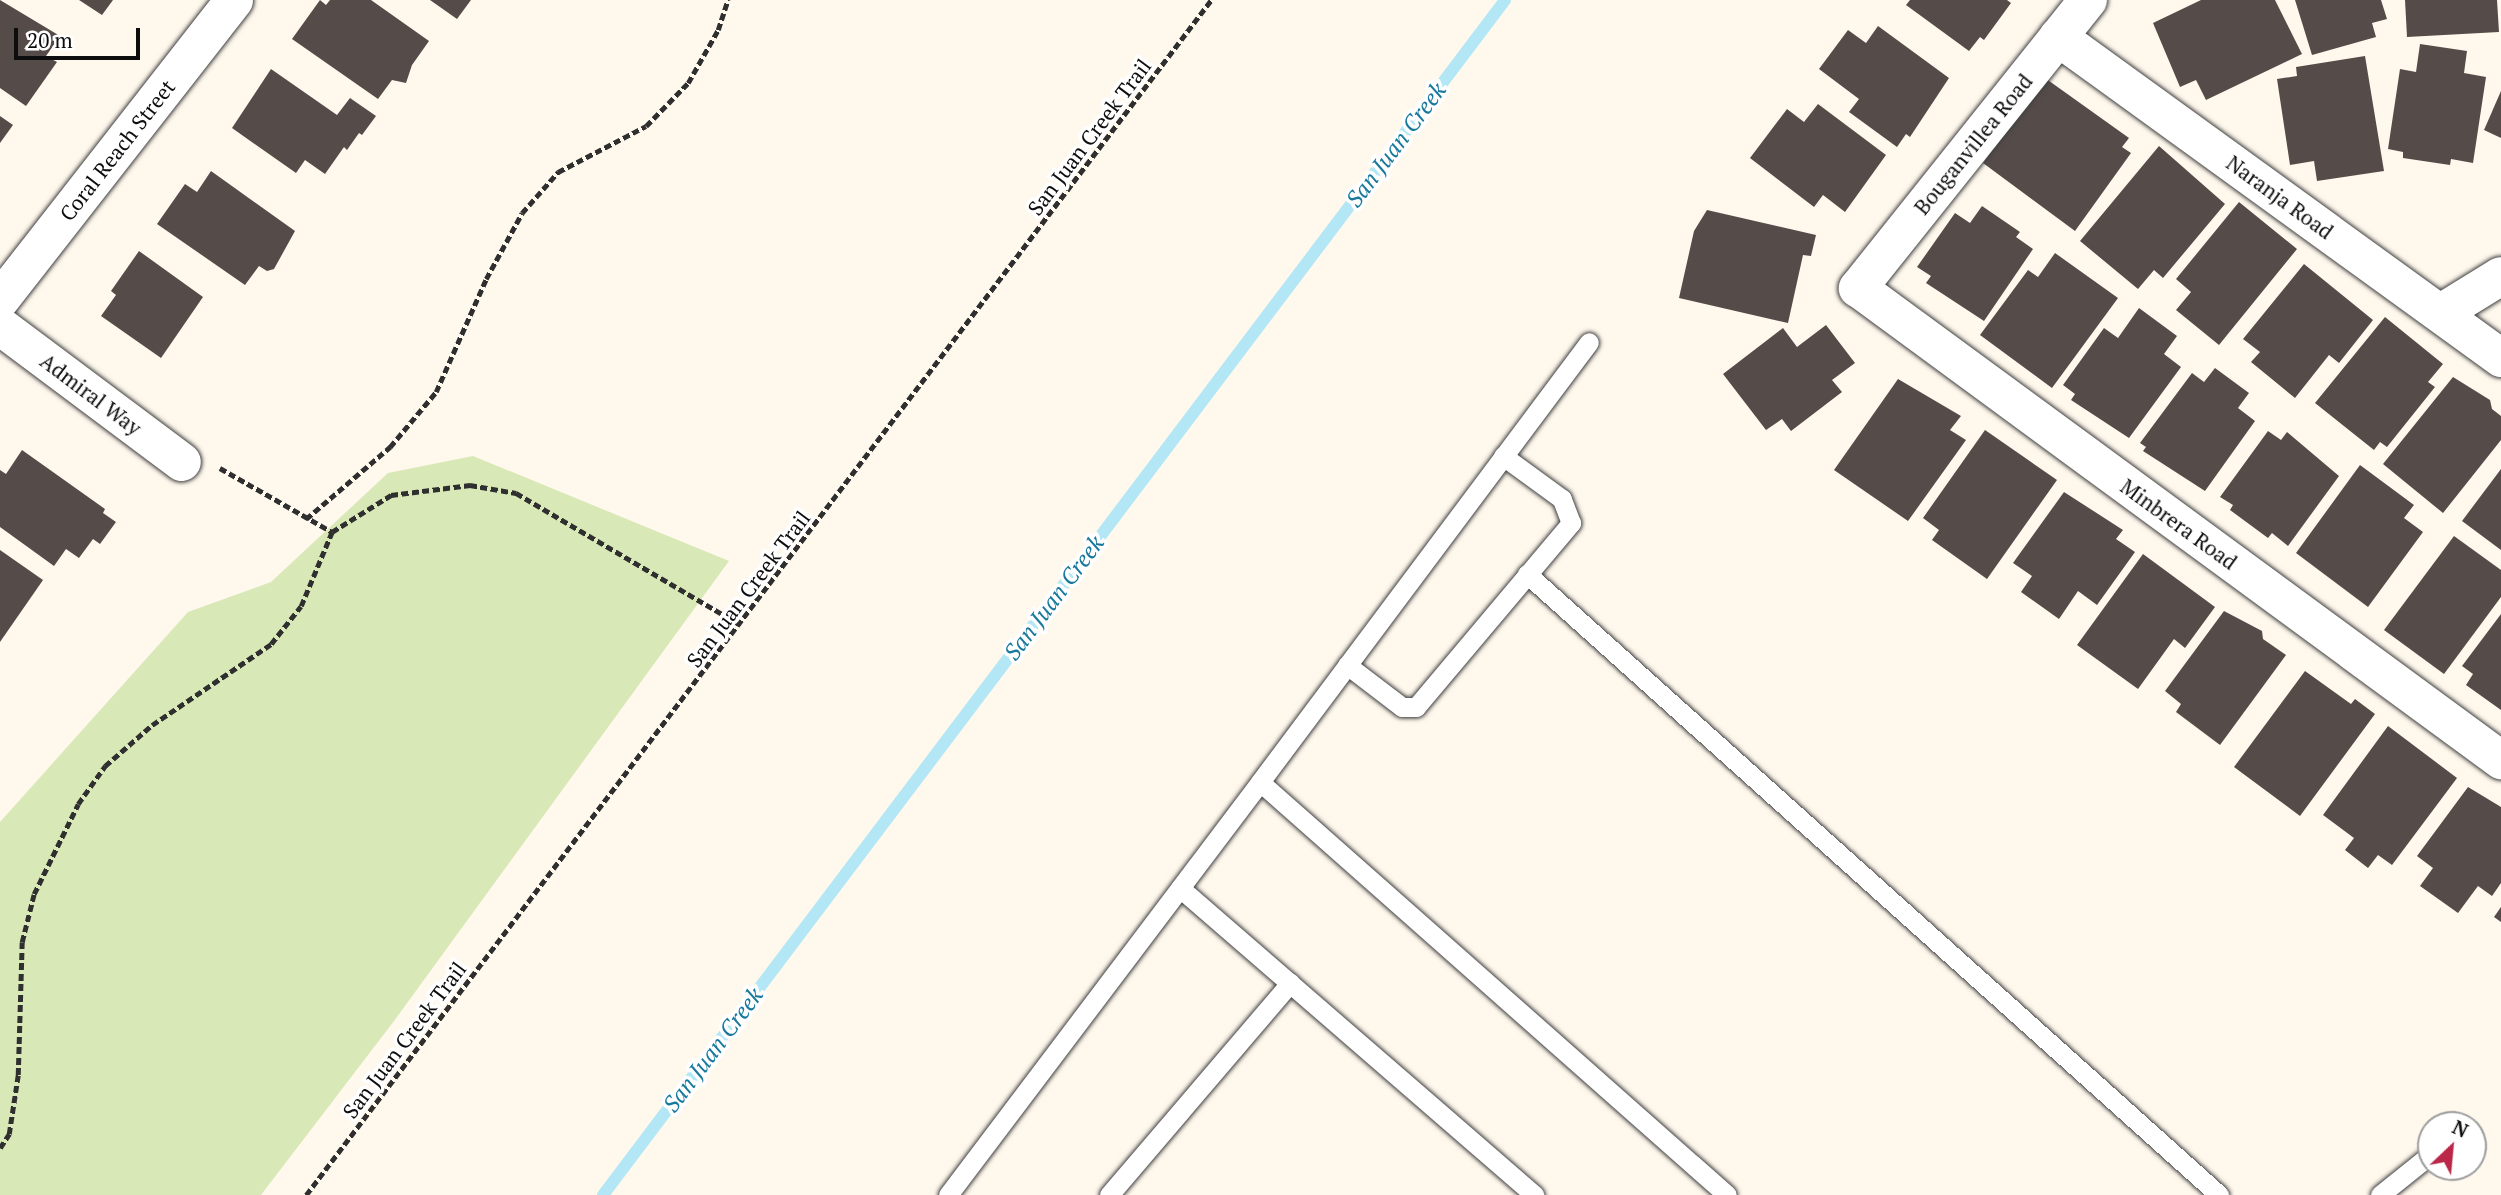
<!DOCTYPE html>
<style>
body{margin:0}
#map{position:relative;width:2501px;height:1195px;overflow:hidden;background:#fff8ed;font-family:"PT Serif",serif}
div>[style]{position:absolute}
.green>*{inset:0;background:#d9e8b7}
.stream>*{height:12px;margin:-6px;padding:0 6px;transform-origin:6px;border-radius:6px;background:#b3e7f5}
.building>*{inset:0;background:#554c49}
.path>*{height:4.5px;margin-top:-2.25px;transform-origin:0;background:repeating-linear-gradient(90deg,#2f2f2f 0 7px,transparent 0 10.5px)}
.roads{filter:drop-shadow(0 0 2px #404040) drop-shadow(0 0 2px #404040)}
.service>*{height:19px;margin:-9.5px;padding:0 9.5px;transform-origin:9.5px;border-radius:9.5px;background:#fff}
.minor>*{height:38px;margin:-19px;padding:0 19px;transform-origin:19px;border-radius:19px;background:#fff}
span{translate:-50% -50%;white-space:nowrap;text-align:center;line-height:1.15;-webkit-text-stroke:7px #fff;paint-order:stroke}
.street-label{font-size:21px;color:#0d0d0d}
.water-label{font-size:23px;color:#18799c;font-style:italic}
.north{position:absolute;left:2417px;top:1111px;width:70px;height:70px;box-sizing:border-box;background:#fff;border:2px solid #9e9e9e;border-radius:50%;rotate:26deg;font-size:19px;font-weight:700;line-height:28px;text-align:center;color:#0d0d0d}
.north::after{content:'';display:block;margin:auto;width:24px;height:32px;background:#ba2748;clip-path:polygon(50% 0,100% 100%,50% 72%,0 100%)}
.scale{position:absolute;left:14px;top:28px;width:126px;height:32px;box-sizing:border-box;border:4px solid #0d0d0d;border-top:0;padding-left:9px;font-size:21px;line-height:24px;white-space:nowrap;color:#0d0d0d;-webkit-text-stroke:5px #fff;paint-order:stroke}
</style>
<div id="map">
<div class="green">
<div style="clip-path:polygon(473px 456px,729px 561px,394px 1021px,261px 1195px,0 1195px,0 822px,188px 612px,271px 582px,388px 473px)"></div>
</div>
<div class="stream">
<div style="left:603px;top:1195px;width:1497px;rotate:-52.95deg"></div>
</div>
<div class="building">
<div style="clip-path:polygon(0 0,60px 36px,46px 56px,57px 62px,26px 106px,0 88px)"></div>
<div style="clip-path:polygon(79px 0,113px 0,102px 15px)"></div>
<div style="clip-path:polygon(320px 0,326px 5px,330px 0,371px 0,429px 41px,412px 65px,406px 83px,392px 80px,378px 99px,292px 39px)"></div>
<div style="clip-path:polygon(430px 0,471px 0,457px 19px)"></div>
<div style="clip-path:polygon(1910px 0,2007px 0,2011px 3px,1984px 40px,1980px 37px,1969px 51px,1906px 5px)"></div>
<div style="clip-path:polygon(2201px 0,2275px 0,2302px 54px,2206px 100px,2196px 80px,2180px 87px,2153px 23px)"></div>
<div style="clip-path:polygon(2295px 0,2381px 0,2387px 19px,2372px 23px,2376px 37px,2312px 55px)"></div>
<div style="clip-path:polygon(2405px 0,2497px 0,2499px 32px,2407px 37px)"></div>
<div style="clip-path:polygon(1878px 26px,1949px 78px,1910px 137px,1906px 134px,1897px 147px,1849px 112px,1859px 99px,1819px 69px,1848px 30px,1866px 43px)"></div>
<div style="clip-path:polygon(2420px 44px,2467px 51px,2464px 73px,2486px 77px,2473px 163px,2451px 159px,2450px 165px,2403px 158px,2403px 152px,2388px 149px,2400px 69px,2416px 72px)"></div>
<div style="clip-path:polygon(2365px 56px,2384px 171px,2317px 181px,2314px 161px,2290px 165px,2277px 79px,2297px 76px,2296px 67px)"></div>
<div style="clip-path:polygon(271px 69px,337px 115px,350px 98px,376px 116px,362px 135px,359px 133px,347px 150px,344px 147px,325px 174px,305px 160px,296px 173px,232px 128px)"></div>
<div style="clip-path:polygon(2045px 78px,2129px 138px,2122px 147px,2131px 153px,2075px 231px,1983px 163px)"></div>
<div style="clip-path:polygon(2501px 91px,2501px 138px,2484px 130px)"></div>
<div style="clip-path:polygon(1818px 104px,1886px 155px,1845px 212px,1823px 195px,1814px 207px,1750px 158px,1787px 109px,1804px 122px)"></div>
<div style="clip-path:polygon(0 116px,13px 125px,0 143px)"></div>
<div style="clip-path:polygon(2159px 146px,2225px 204px,2163px 278px,2154px 270px,2138px 289px,2080px 241px)"></div>
<div style="clip-path:polygon(211px 171px,295px 231px,274px 269px,267px 271px,259px 266px,245px 285px,157px 224px,185px 184px,197px 192px)"></div>
<div style="clip-path:polygon(2239px 202px,2297px 249px,2219px 345px,2176px 310px,2191px 292px,2176px 279px)"></div>
<div style="clip-path:polygon(1982px 206px,2020px 232px,2016px 237px,2033px 249px,1984px 321px,1926px 283px,1931px 276px,1917px 267px,1955px 213px,1970px 223px)"></div>
<div style="clip-path:polygon(1707px 210px,1816px 235px,1811px 256px,1803px 255px,1788px 323px,1679px 298px,1694px 231px)"></div>
<div style="clip-path:polygon(139px 251px,203px 297px,161px 358px,101px 316px,116px 295px,111px 291px)"></div>
<div style="clip-path:polygon(2055px 253px,2118px 298px,2052px 388px,1980px 335px,2028px 270px,2038px 277px)"></div>
<div style="clip-path:polygon(2304px 264px,2373px 320px,2339px 363px,2329px 355px,2295px 398px,2251px 362px,2260px 352px,2243px 339px)"></div>
<div style="clip-path:polygon(2139px 308px,2177px 336px,2164px 354px,2181px 367px,2129px 438px,2071px 400px,2075px 394px,2063px 385px,2104px 328px,2118px 338px)"></div>
<div style="clip-path:polygon(2385px 317px,2443px 364px,2428px 382px,2435px 387px,2387px 447px,2380px 442px,2374px 450px,2315px 403px)"></div>
<div style="clip-path:polygon(1826px 325px,1855px 363px,1832px 380px,1842px 392px,1791px 431px,1782px 419px,1766px 430px,1723px 374px,1783px 328px,1797px 347px)"></div>
<div style="clip-path:polygon(2215px 368px,2249px 393px,2238px 408px,2255px 421px,2205px 491px,2143px 451px,2146px 447px,2140px 443px,2192px 373px,2204px 382px)"></div>
<div style="clip-path:polygon(2453px 377px,2490px 400px,2492px 409px,2501px 416px,2501px 440px,2443px 513px,2383px 464px)"></div>
<div style="clip-path:polygon(1898px 379px,1961px 416px,1950px 430px,1966px 440px,1908px 521px,1834px 470px)"></div>
<div style="clip-path:polygon(1985px 430px,2057px 480px,1987px 579px,1932px 540px,1939px 530px,1923px 518px)"></div>
<div style="clip-path:polygon(2268px 431px,2281px 440px,2287px 432px,2339px 476px,2288px 546px,2272px 533px,2268px 538px,2230px 510px,2233px 505px,2220px 497px)"></div>
<div style="clip-path:polygon(22px 450px,105px 509px,103px 513px,116px 522px,100px 544px,93px 539px,79px 558px,66px 549px,54px 566px,0 527px,0 470px,6px 474px)"></div>
<div style="clip-path:polygon(2360px 465px,2414px 505px,2404px 518px,2423px 532px,2368px 607px,2296px 553px)"></div>
<div style="clip-path:polygon(2501px 469px,2501px 550px,2462px 521px)"></div>
<div style="clip-path:polygon(2064px 492px,2123px 530px,2116px 539px,2135px 552px,2097px 605px,2078px 591px,2059px 619px,2021px 592px,2032px 576px,2013px 563px)"></div>
<div style="clip-path:polygon(2454px 536px,2501px 570px,2501px 597px,2444px 674px,2384px 630px)"></div>
<div style="clip-path:polygon(0 550px,43px 580px,0 642px)"></div>
<div style="clip-path:polygon(2143px 554px,2215px 607px,2185px 648px,2174px 639px,2138px 689px,2077px 645px)"></div>
<div style="clip-path:polygon(2224px 611px,2262px 631px,2263px 639px,2286px 655px,2220px 745px,2176px 712px,2181px 704px,2165px 691px)"></div>
<div style="clip-path:polygon(2501px 614px,2501px 710px,2466px 685px,2473px 674px,2462px 666px)"></div>
<div style="clip-path:polygon(2305px 671px,2351px 704px,2355px 699px,2375px 714px,2300px 816px,2234px 767px)"></div>
<div style="clip-path:polygon(2388px 726px,2457px 778px,2392px 865px,2378px 855px,2368px 868px,2345px 850px,2354px 838px,2323px 815px)"></div>
<div style="clip-path:polygon(2468px 787px,2501px 807px,2501px 883px,2492px 896px,2478px 886px,2458px 913px,2420px 886px,2433px 868px,2417px 856px)"></div>
<div style="clip-path:polygon(2501px 907px,2501px 922px,2494px 917px)"></div>
</div>
<div class="path">
<div style="left:220px;top:468px;width:129px;rotate:29.7deg"></div>
<div style="left:306px;top:519px;width:111px;rotate:-40.6deg"></div>
<div style="left:390px;top:447px;width:72px;rotate:-50.1deg"></div>
<div style="left:436px;top:392px;width:124px;rotate:-66.1deg"></div>
<div style="left:486px;top:279px;width:75px;rotate:-61.4deg"></div>
<div style="left:522px;top:213px;width:55px;rotate:-48.7deg"></div>
<div style="left:558px;top:172px;width:99px;rotate:-27.6deg"></div>
<div style="left:646px;top:126px;width:60px;rotate:-45.7deg"></div>
<div style="left:688px;top:83px;width:61px;rotate:-60.5deg"></div>
<div style="left:718px;top:30px;width:32px;rotate:-72deg"></div>
<div style="left:0;top:1148px;width:17px;rotate:-57deg"></div>
<div style="left:9px;top:1134px;width:60px;rotate:-81.3deg"></div>
<div style="left:18px;top:1075px;width:133px;rotate:-88.3deg"></div>
<div style="left:22px;top:942px;width:49px;rotate:-76deg"></div>
<div style="left:34px;top:894px;width:100px;rotate:-63.9deg"></div>
<div style="left:78px;top:804px;width:47px;rotate:-54.6deg"></div>
<div style="left:105px;top:766px;width:62px;rotate:-41.1deg"></div>
<div style="left:152px;top:725px;width:144px;rotate:-34.2deg"></div>
<div style="left:271px;top:644px;width:48px;rotate:-51.7deg"></div>
<div style="left:301px;top:606px;width:80px;rotate:-67.3deg"></div>
<div style="left:332px;top:532px;width:70px;rotate:-32.1deg"></div>
<div style="left:391px;top:495px;width:80px;rotate:-7.2deg"></div>
<div style="left:470px;top:485px;width:47px;rotate:9.9deg"></div>
<div style="left:516px;top:493px;width:261px;rotate:30.4deg"></div>
<div style="left:306px;top:1195px;width:1499px;rotate:-52.86deg"></div>
</div>
<div class="roads">
<div class="service">
<div style="left:1527px;top:574px;width:930px;rotate:41.9deg"></div>
<div style="left:1347px;top:665px;width:69px;rotate:37.4deg"></div>
<div style="left:1402px;top:707px;width:14px"></div>
<div style="left:1416px;top:707px;width:241px;rotate:-49.9deg"></div>
<div style="left:1571px;top:523px;width:26px;rotate:-111deg"></div>
<div style="left:1562px;top:499px;width:73px;rotate:-143.9deg"></div>
<div style="left:1260px;top:782px;width:549px;rotate:-53.21deg"></div>
<div style="left:1180px;top:888px;width:469px;rotate:40.9deg"></div>
<div style="left:948px;top:1195px;width:518px;rotate:-52.93deg"></div>
<div style="left:1260px;top:782px;width:623px;rotate:41.49deg"></div>
<div style="left:1109px;top:1195px;width:279px;rotate:-49.5deg"></div>
<div style="left:2380px;top:1195px;width:65px;rotate:-38.8deg"></div>
</div>
<div class="minor">
<div style="left:2088px;top:0;width:369px;rotate:128.6deg"></div>
<div style="left:1858px;top:288px;width:798px;rotate:36.28deg"></div>
<div style="left:2058px;top:37px;width:547px;rotate:35.93deg"></div>
<div style="left:0;top:300px;width:380px;rotate:-52deg"></div>
<div style="left:2441px;top:313px;width:70px;rotate:-31.7deg"></div>
<div style="left:0;top:326px;width:227px;rotate:36.8deg"></div>
</div>
</div>
<div class="street-label">
<span style="left:1089px;top:137px;rotate:-53deg">San Juan Creek Trail</span>
<span style="left:1973px;top:144px;rotate:-51deg">Bouganvillea Road</span>
<span style="left:117px;top:150px;rotate:-52deg">Coral Reach Street</span>
<span style="left:2280px;top:197px;rotate:36deg">Naranja Road</span>
<span style="left:91px;top:394px;rotate:37deg">Admiral Way</span>
<span style="left:2179px;top:524px;rotate:36deg">Minbrera Road</span>
<span style="left:748px;top:589px;rotate:-53deg">San Juan Creek Trail</span>
<span style="left:404px;top:1040px;rotate:-53deg">San Juan Creek Trail</span>
</div>
<div class="water-label">
<span style="left:1396px;top:145px;rotate:-53deg">San Juan Creek</span>
<span style="left:1054px;top:598px;rotate:-53deg">San Juan Creek</span>
<span style="left:713px;top:1050px;rotate:-53deg">San Juan Creek</span>
</div>
<div class="north">N</div>
<div class="scale">20 m</div>
</div>
